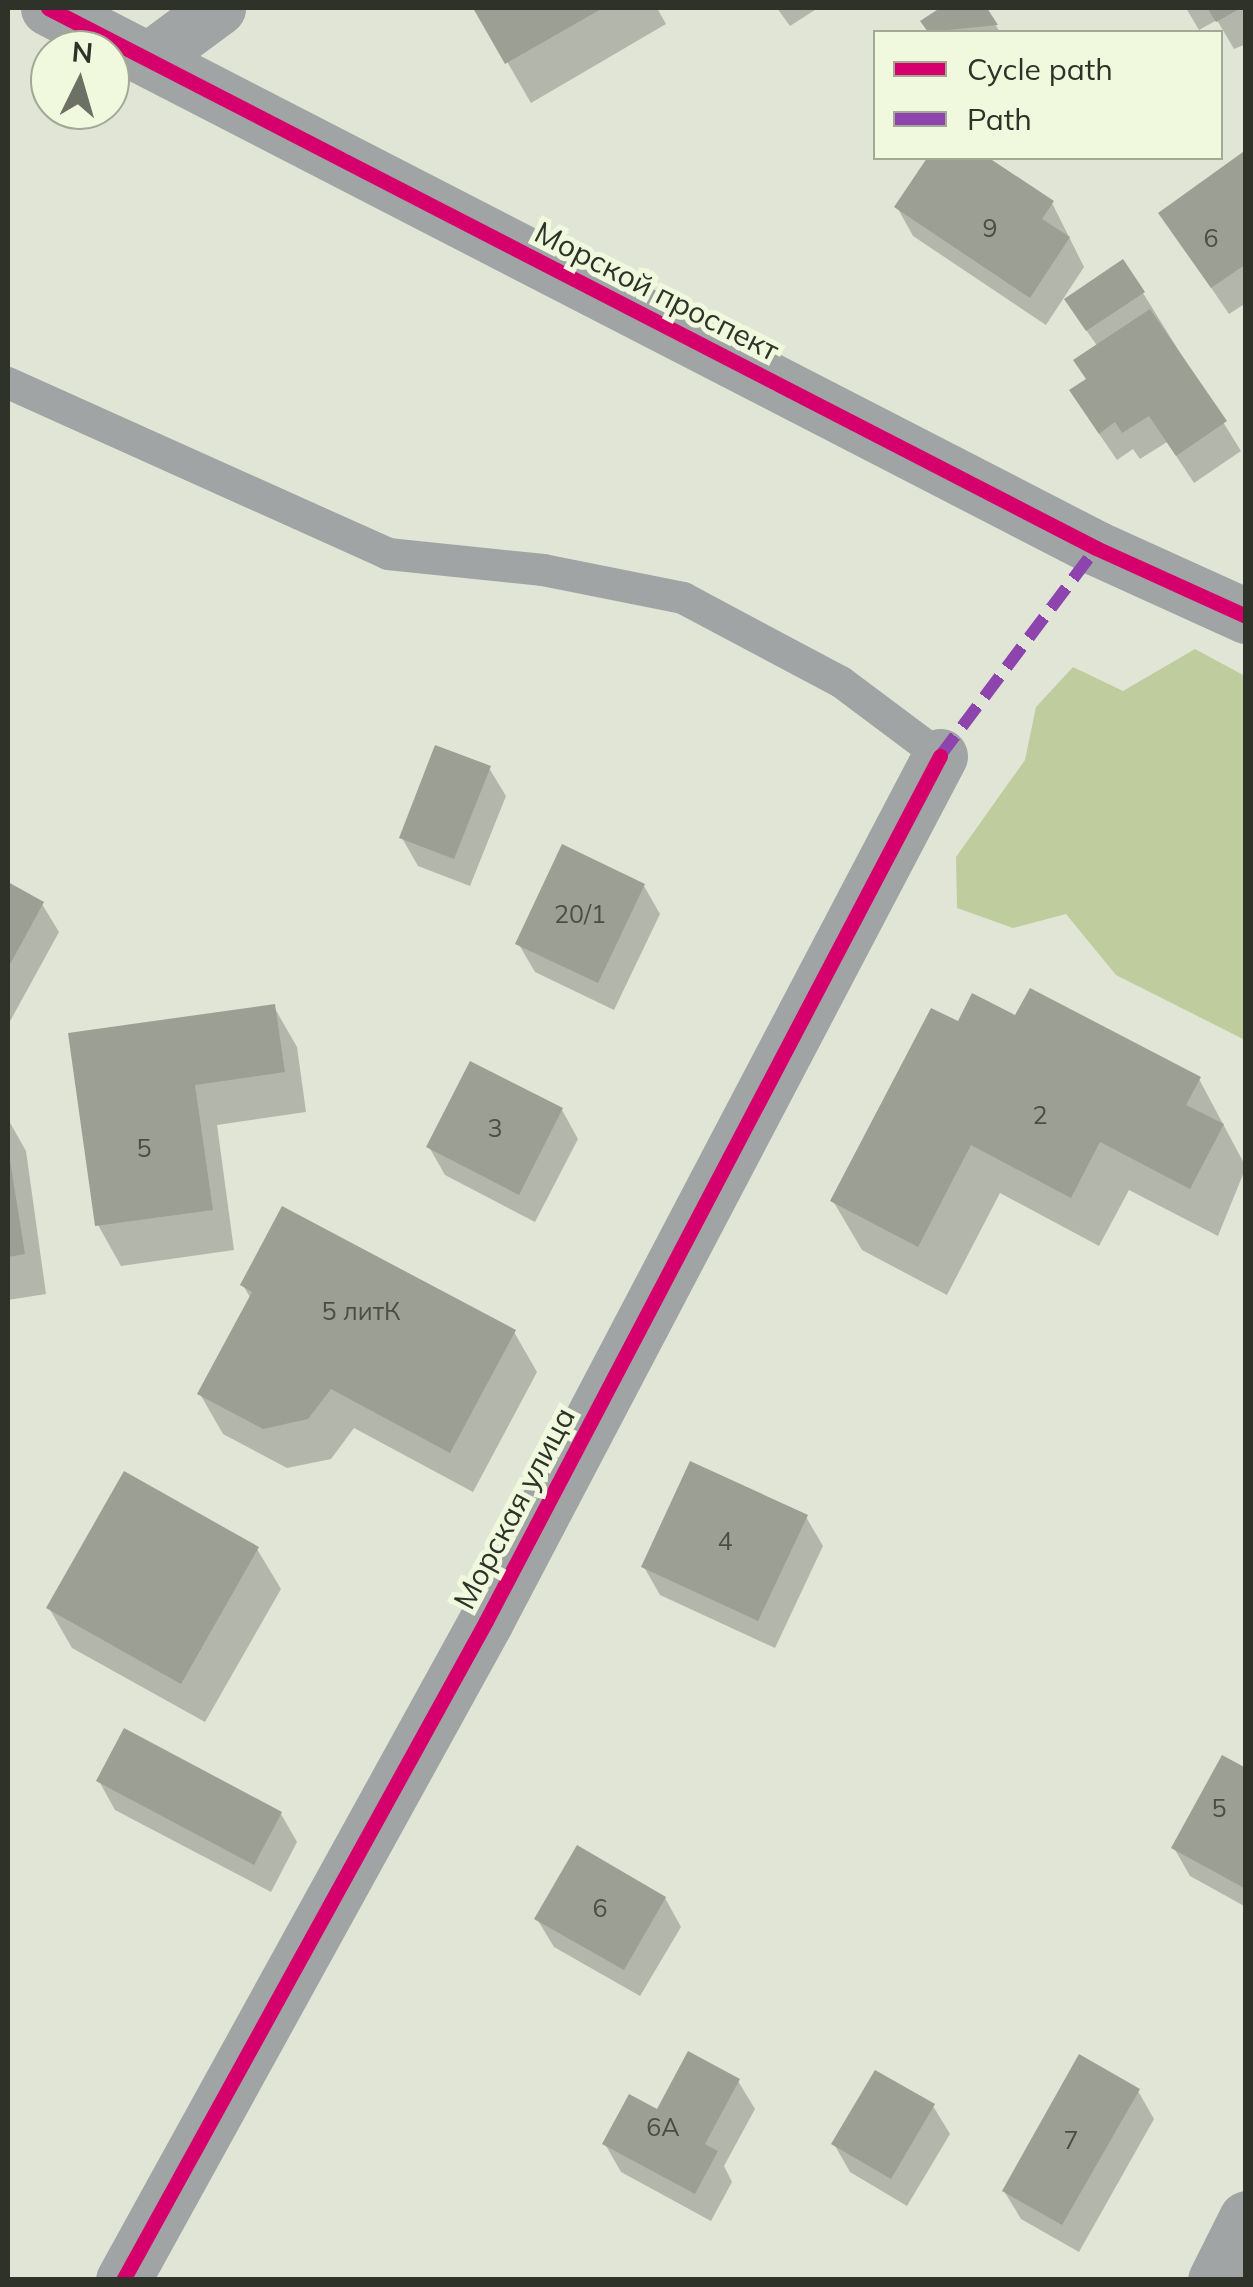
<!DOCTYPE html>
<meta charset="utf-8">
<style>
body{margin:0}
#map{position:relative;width:1253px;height:2287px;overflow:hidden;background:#e0e5d6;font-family:Mulish,sans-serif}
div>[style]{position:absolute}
.forest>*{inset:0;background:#bfcc9d}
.shadow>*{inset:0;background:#0003}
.building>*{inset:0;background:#9ca094}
.lane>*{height:32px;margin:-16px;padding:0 16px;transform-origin:16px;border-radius:16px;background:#a1a4a4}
.street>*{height:55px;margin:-27.5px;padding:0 27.5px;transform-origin:27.5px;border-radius:27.5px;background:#a1a4a4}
.quiet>*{height:12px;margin-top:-6px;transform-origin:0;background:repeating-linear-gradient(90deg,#8e44ad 0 25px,transparent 0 37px)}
.cycleway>*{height:15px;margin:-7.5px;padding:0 7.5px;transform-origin:7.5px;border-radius:7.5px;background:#d6006c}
span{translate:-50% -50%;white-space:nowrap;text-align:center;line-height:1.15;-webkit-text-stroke:10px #f0f9dd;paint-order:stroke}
.number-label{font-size:25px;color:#4a4e43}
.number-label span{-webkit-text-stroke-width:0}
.street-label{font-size:30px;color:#2f3228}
.frame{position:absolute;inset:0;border:10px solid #2f3228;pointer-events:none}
.legend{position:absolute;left:873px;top:30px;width:350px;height:130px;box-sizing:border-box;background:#f0f9dd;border:2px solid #a3a995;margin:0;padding:12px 18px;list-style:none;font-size:30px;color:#2f3228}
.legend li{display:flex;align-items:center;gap:20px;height:50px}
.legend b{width:50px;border:2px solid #a3a995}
.north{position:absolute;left:30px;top:30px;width:100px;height:100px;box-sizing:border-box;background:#f0f9dd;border:2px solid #a3a995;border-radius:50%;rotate:5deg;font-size:28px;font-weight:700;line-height:40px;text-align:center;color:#2f3228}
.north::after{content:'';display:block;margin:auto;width:35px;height:45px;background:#6d7165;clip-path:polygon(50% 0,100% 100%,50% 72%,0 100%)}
</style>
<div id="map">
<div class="forest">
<div style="clip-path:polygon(1195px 649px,1245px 676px,1245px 1040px,1116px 975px,1066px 914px,1013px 928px,957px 908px,956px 857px,1025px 760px,1036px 707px,1073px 667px,1123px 691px)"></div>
</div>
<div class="shadow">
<div style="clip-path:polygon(476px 8px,657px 8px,666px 24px,531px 103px)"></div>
<div style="clip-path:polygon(777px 8px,818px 8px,790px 26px)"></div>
<div style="clip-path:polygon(945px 8px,984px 8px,1000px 32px,930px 32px,924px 21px)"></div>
<div style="clip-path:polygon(1186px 8px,1246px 8px,1246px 44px,1234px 49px,1217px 20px,1199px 30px)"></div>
<div style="clip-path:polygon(1243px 156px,1246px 303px,1229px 314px,1161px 214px)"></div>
<div style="clip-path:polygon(930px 158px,984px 158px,1052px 203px,1084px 267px,1046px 325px,913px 236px,897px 207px)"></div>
<div style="clip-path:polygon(1143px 293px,1241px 451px,1194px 483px,1167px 442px,1140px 459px,1133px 449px,1117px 460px,1089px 419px,1098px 347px,1075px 314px)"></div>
<div style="clip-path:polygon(489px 768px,506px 796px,470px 886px,418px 866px,402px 838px)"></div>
<div style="clip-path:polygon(8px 885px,42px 904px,59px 932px,8px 1025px)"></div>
<div style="clip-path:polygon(644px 886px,660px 914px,614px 1010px,535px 972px,518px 943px)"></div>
<div style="clip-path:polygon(274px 1007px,297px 1047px,306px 1112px,217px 1125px,234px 1250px,121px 1266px,98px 1225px,71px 1035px)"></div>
<div style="clip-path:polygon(1016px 1019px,1199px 1079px,1246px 1167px,1218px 1236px,1129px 1190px,1099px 1246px,1000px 1193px,947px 1295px,862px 1250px,833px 1201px,959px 1024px)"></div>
<div style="clip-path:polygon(562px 1110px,578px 1139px,535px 1222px,445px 1175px,429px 1147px)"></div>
<div style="clip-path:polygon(8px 1119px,26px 1151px,46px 1294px,8px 1300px)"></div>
<div style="clip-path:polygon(243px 1285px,514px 1332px,537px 1372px,473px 1492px,354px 1428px,331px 1459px,287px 1468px,223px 1434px,200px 1394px,251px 1299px)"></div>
<div style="clip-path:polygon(806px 1517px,823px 1546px,775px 1648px,660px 1595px,644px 1567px)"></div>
<div style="clip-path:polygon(257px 1549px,281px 1589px,205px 1722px,72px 1648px,49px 1608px)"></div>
<div style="clip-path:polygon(1246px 1771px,1246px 1907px,1190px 1876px,1174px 1848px)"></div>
<div style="clip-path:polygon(99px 1781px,281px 1814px,297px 1842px,271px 1892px,115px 1810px)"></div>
<div style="clip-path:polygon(665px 1898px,681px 1927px,640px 1996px,554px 1947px,537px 1919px)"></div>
<div style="clip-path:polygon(738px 2081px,755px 2109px,724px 2166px,732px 2182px,711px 2221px,621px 2172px,605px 2144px)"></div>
<div style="clip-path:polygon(1138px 2091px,1154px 2119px,1079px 2252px,1021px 2219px,1004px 2191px)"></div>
<div style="clip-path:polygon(933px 2106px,950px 2134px,907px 2206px,850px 2172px,834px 2144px)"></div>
</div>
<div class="building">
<div style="clip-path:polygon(473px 8px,603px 8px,505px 64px)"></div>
<div style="clip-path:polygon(940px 8px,987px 8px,998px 25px,928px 32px,920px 21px)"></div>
<div style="clip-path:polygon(1207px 8px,1241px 8px,1216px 22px)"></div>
<div style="clip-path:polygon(1243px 152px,1246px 264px,1211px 288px,1158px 213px)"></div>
<div style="clip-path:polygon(927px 158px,989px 158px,1054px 201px,1042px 219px,1070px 237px,1030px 298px,894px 207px)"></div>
<div style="clip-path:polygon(1123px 259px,1145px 292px,1086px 331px,1064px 299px)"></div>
<div style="clip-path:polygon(1150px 309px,1227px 421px,1176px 456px,1149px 416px,1122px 433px,1115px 422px,1099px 434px,1069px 390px,1086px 379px,1073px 360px)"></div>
<div style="clip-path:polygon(435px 745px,491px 766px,454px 859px,399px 838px)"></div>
<div style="clip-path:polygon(562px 844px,645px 884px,598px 983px,515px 944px)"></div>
<div style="clip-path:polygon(8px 882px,44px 902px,8px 968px)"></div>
<div style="clip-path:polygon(1030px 988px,1201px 1077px,1186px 1105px,1224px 1124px,1190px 1189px,1100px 1142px,1071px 1198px,971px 1145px,918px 1247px,830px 1201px,931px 1008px,958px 1021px,972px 993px,1015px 1015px)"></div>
<div style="clip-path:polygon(275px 1004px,285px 1072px,195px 1085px,213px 1210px,95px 1226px,68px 1033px)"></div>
<div style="clip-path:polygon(470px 1061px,563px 1108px,519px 1195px,426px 1147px)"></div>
<div style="clip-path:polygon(8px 1148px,25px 1254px,8px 1257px)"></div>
<div style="clip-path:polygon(282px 1206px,516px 1330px,450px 1453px,331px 1389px,308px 1419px,263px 1429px,197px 1394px,252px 1292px,240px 1285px)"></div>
<div style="clip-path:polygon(690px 1461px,808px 1515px,758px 1621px,641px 1567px)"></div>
<div style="clip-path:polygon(124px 1471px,259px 1547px,181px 1684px,46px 1608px)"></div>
<div style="clip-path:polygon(124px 1728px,282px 1812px,254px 1865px,96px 1781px)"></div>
<div style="clip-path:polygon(1222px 1755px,1246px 1768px,1246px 1889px,1171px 1848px)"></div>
<div style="clip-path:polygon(577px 1845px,666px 1897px,624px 1970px,534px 1919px)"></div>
<div style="clip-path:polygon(688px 2051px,740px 2079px,705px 2144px,718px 2151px,695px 2194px,602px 2144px,629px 2094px,657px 2109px)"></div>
<div style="clip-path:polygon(1079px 2054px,1140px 2089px,1062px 2225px,1002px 2191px)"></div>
<div style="clip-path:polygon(875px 2070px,935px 2104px,891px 2179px,831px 2144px)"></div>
</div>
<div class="lane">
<div style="left:8px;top:383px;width:417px;rotate:24.2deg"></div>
<div style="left:388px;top:554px;width:156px;rotate:5.9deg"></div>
<div style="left:543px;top:570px;width:143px;rotate:11.3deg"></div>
<div style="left:683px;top:598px;width:179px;rotate:28deg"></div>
<div style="left:841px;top:682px;width:124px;rotate:36.8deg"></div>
</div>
<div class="street">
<div style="left:48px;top:8px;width:1179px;rotate:27.26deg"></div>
<div style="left:1096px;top:548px;width:165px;rotate:24.4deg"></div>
<div style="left:149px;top:59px;width:86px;rotate:-36.5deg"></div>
<div style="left:123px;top:2280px;width:752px;rotate:-61.15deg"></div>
<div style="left:486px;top:1621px;width:977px;rotate:-62.31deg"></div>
<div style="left:1215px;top:2280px;width:69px;rotate:-63.4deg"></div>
</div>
<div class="quiet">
<div style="left:940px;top:756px;width:260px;rotate:-53.1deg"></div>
</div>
<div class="cycleway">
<div style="left:48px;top:8px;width:1179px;rotate:27.26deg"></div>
<div style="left:1096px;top:548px;width:165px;rotate:24.4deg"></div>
<div style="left:123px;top:2280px;width:752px;rotate:-61.15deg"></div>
<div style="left:486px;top:1621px;width:977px;rotate:-62.31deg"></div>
</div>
<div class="number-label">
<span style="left:990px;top:228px">9</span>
<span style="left:1211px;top:238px">6</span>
<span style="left:580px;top:914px">20/1</span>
<span style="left:1040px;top:1115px">2</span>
<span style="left:495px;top:1128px">3</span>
<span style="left:144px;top:1148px">5</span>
<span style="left:361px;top:1311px">5 литК</span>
<span style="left:725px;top:1541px">4</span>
<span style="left:1219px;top:1808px">5</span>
<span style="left:600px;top:1908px">6</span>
<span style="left:663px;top:2127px">6А</span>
<span style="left:1071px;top:2140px">7</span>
</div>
<div class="street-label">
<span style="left:657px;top:291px;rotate:27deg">Морской проспект</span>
<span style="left:514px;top:1508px;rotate:-62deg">Морская улица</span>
</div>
<div class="frame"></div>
<ul class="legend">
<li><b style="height:12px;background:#d6006c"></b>Cycle path</li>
<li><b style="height:12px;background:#8e44ad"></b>Path</li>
</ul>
<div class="north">N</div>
</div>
